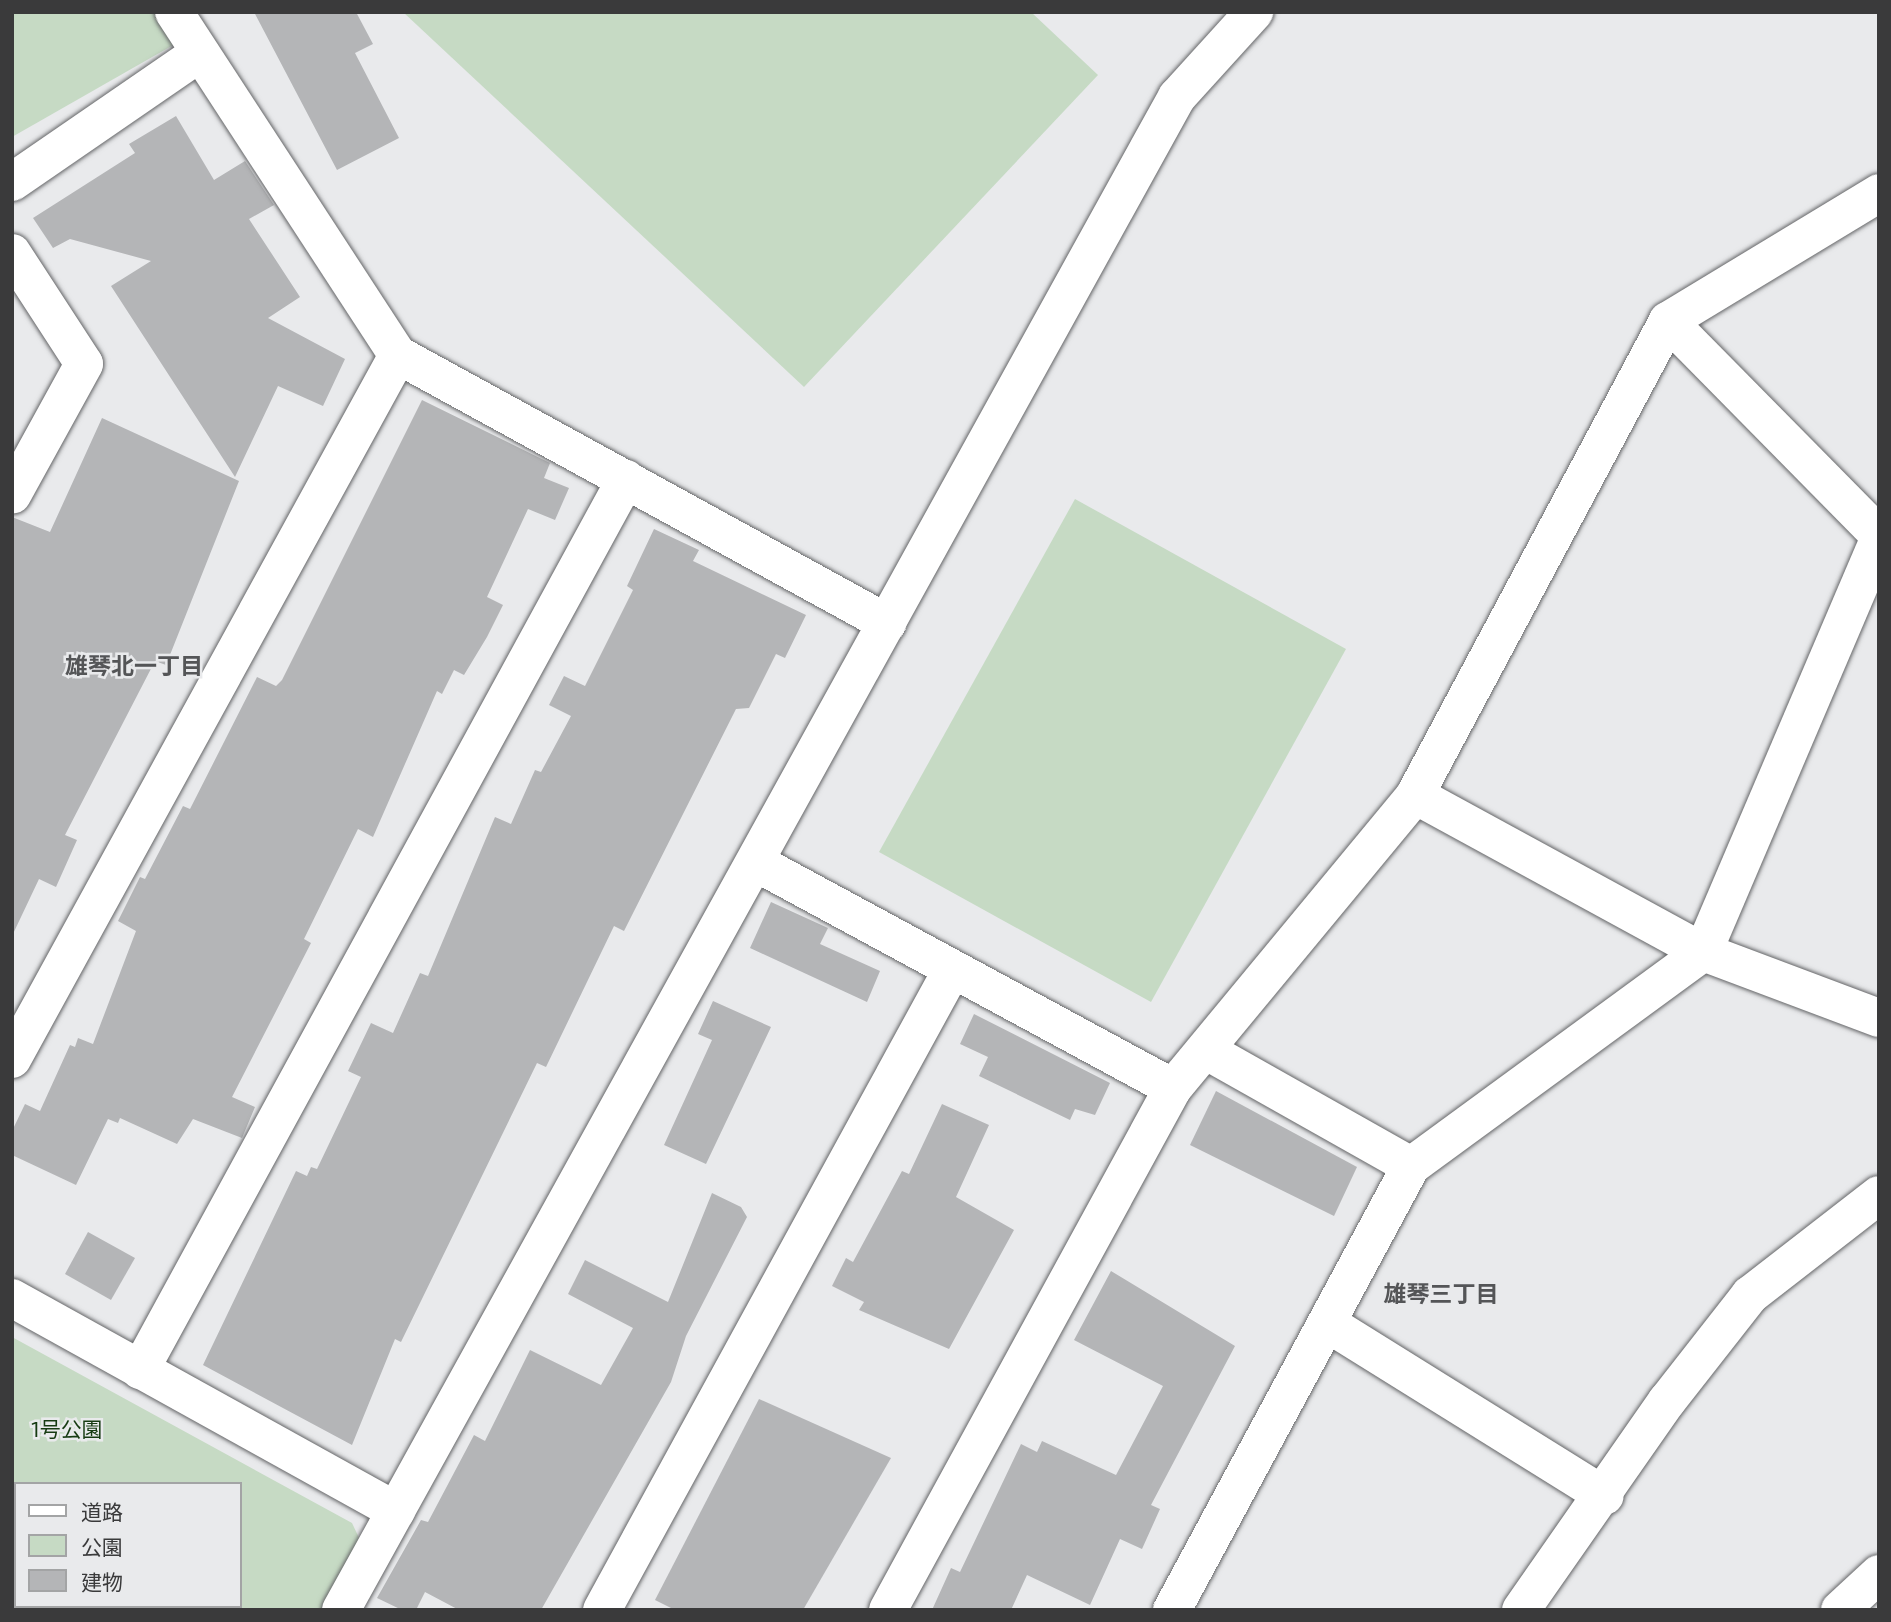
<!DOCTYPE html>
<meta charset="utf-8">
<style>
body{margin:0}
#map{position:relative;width:1891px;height:1622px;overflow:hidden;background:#e9eaec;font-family:"Exo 2","Noto Sans JP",sans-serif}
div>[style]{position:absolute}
.green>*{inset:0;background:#c6dac4}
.building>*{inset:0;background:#b4b5b7}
.roads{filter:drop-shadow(0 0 2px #646567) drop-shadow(0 0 2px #646567)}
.street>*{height:38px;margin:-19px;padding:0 19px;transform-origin:19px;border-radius:19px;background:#fff}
span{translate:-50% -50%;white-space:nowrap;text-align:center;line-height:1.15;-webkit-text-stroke:5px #e9eaec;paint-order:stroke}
.park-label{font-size:21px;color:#173b13}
.neighbourhood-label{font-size:23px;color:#545557;font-weight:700}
.frame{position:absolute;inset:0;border:14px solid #3a3a3b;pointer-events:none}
.legend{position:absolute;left:14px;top:1482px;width:228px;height:126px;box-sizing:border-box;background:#e9eaec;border:2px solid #a3a4a5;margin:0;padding:9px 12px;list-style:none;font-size:21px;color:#3a3a3b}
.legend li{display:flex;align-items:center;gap:14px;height:35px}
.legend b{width:35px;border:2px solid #a3a4a5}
</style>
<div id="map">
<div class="green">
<div style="clip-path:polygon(12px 12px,153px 12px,175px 44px,12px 137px)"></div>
<div style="clip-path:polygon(403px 12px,1031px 12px,1098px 75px,804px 387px)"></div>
<div style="clip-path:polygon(1075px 499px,1346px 649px,1151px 1002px,879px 852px)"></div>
<div style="clip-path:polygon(evenodd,12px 1337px,352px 1523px,361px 1542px,323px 1610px,12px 1610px,12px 1337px,16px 1484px,240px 1484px,240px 1606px,16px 1606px,16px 1484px)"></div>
</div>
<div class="building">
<div style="clip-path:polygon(254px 12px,356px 12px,373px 44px,355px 53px,399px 138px,337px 170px)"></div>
<div style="clip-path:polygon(176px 116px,214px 180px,245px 161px,274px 205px,249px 219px,300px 297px,268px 318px,345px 359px,323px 406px,278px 386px,235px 477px,111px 286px,151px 261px,70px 239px,53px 248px,33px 218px,135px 153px,129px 144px)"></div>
<div style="clip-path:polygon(422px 400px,550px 463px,544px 478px,569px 488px,555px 520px,528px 509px,487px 597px,503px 605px,487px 637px,464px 675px,454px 670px,442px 694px,437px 691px,373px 837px,358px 829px,304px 939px,311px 943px,232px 1097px,255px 1107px,242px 1138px,193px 1119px,177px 1144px,120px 1118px,118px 1123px,108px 1119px,76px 1185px,12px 1155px,12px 1131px,25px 1104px,40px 1111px,70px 1045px,75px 1047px,78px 1038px,93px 1044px,136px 931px,118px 921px,140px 877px,145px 879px,183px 806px,190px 809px,257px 677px,276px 686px,282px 680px)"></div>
<div style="clip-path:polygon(102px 418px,239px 481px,166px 665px,155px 661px,65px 835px,77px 840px,56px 887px,39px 879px,12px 936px,12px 517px,50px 532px)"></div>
<div style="clip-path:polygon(654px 529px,699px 550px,693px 561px,806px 615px,785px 658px,776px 654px,749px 708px,736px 709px,624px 931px,614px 926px,546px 1067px,537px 1063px,401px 1342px,395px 1339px,352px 1445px,203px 1365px,296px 1171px,307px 1176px,311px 1167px,317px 1169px,361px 1077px,348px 1071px,371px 1023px,393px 1033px,420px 973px,428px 976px,495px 817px,511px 824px,535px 770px,541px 772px,571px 716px,549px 705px,564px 676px,585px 686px,633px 590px,627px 586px)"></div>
<div style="clip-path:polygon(771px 902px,828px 928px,820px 944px,880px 971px,867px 1002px,750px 948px)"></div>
<div style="clip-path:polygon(713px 1001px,771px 1027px,706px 1164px,664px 1145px,712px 1040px,698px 1034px)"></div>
<div style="clip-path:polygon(974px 1014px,1110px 1083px,1095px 1115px,1075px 1109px,1070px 1120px,979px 1076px,988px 1057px,960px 1044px)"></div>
<div style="clip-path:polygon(1216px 1091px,1357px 1167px,1334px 1216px,1190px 1145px)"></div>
<div style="clip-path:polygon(942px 1104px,989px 1125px,956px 1197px,1014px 1230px,949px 1349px,859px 1310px,864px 1302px,832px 1286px,846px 1258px,853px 1262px,902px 1171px,909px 1174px)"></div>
<div style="clip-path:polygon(712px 1193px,741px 1207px,747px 1217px,686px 1336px,671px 1382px,541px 1610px,459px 1610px,425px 1592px,416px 1610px,402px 1610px,377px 1598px,421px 1520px,428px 1522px,474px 1435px,485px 1441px,530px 1350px,601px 1385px,633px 1328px,568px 1294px,585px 1260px,668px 1302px)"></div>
<div style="clip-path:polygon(88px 1232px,135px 1258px,111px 1300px,65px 1274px)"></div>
<div style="clip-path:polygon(1111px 1271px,1235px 1346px,1151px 1505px,1160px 1509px,1142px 1549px,1120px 1539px,1090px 1605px,1027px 1575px,1011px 1610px,932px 1610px,951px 1568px,960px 1572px,1021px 1444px,1037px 1452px,1042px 1441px,1116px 1475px,1163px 1386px,1074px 1340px)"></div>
<div style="clip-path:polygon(759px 1399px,891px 1458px,803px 1610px,675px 1610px,655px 1600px)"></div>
</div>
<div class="roads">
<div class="street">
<div style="left:174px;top:12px;width:410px;rotate:56.9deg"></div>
<div style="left:398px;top:355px;width:558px;rotate:28.73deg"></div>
<div style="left:12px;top:182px;width:228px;rotate:-34.5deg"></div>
<div style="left:12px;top:253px;width:132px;rotate:57deg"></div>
<div style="left:84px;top:364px;width:149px;rotate:118.8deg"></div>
<div style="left:1668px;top:321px;width:301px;rotate:45.4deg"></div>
<div style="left:1415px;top:795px;width:328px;rotate:28.6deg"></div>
<div style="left:1703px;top:952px;width:188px;rotate:20.6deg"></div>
<div style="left:755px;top:862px;width:475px;rotate:28.4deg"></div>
<div style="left:1207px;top:1051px;width:234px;rotate:29.4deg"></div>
<div style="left:12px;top:1059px;width:803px;rotate:-61.26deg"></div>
<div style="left:12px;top:1298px;width:439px;rotate:29deg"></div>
<div style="left:1327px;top:1323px;width:327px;rotate:31.9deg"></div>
<div style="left:140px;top:1370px;width:1015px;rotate:-61.39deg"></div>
<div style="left:341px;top:1610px;width:1729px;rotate:-61.08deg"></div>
<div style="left:1177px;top:97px;width:115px;rotate:-47.8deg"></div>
<div style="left:602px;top:1610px;width:729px;rotate:-61.33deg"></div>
<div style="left:888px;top:1610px;width:595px;rotate:-61.37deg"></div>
<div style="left:1173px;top:1088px;width:380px;rotate:-50.4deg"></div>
<div style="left:1415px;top:795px;width:537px;rotate:-61.91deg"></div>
<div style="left:1668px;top:321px;width:247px;rotate:-31.2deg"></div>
<div style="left:1172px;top:1610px;width:504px;rotate:-61.71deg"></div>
<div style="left:1411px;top:1166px;width:362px;rotate:-36.2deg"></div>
<div style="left:1703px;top:952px;width:448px;rotate:-66.9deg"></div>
<div style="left:1521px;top:1610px;width:255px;rotate:-55.1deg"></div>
<div style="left:1667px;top:1401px;width:135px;rotate:-51.9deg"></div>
<div style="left:1750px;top:1295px;width:163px;rotate:-37.8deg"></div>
<div style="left:1840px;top:1610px;width:53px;rotate:-42.7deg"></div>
</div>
</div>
<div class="park-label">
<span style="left:67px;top:1429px">1号公園</span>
</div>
<div class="neighbourhood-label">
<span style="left:134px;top:665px">雄琴北一丁目</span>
<span style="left:1441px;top:1293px">雄琴三丁目</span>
</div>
<div class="frame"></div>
<ul class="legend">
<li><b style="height:9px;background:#fff"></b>道路</li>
<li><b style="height:19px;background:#c6dac4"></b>公園</li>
<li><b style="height:19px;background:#b4b5b7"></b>建物</li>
</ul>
</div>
